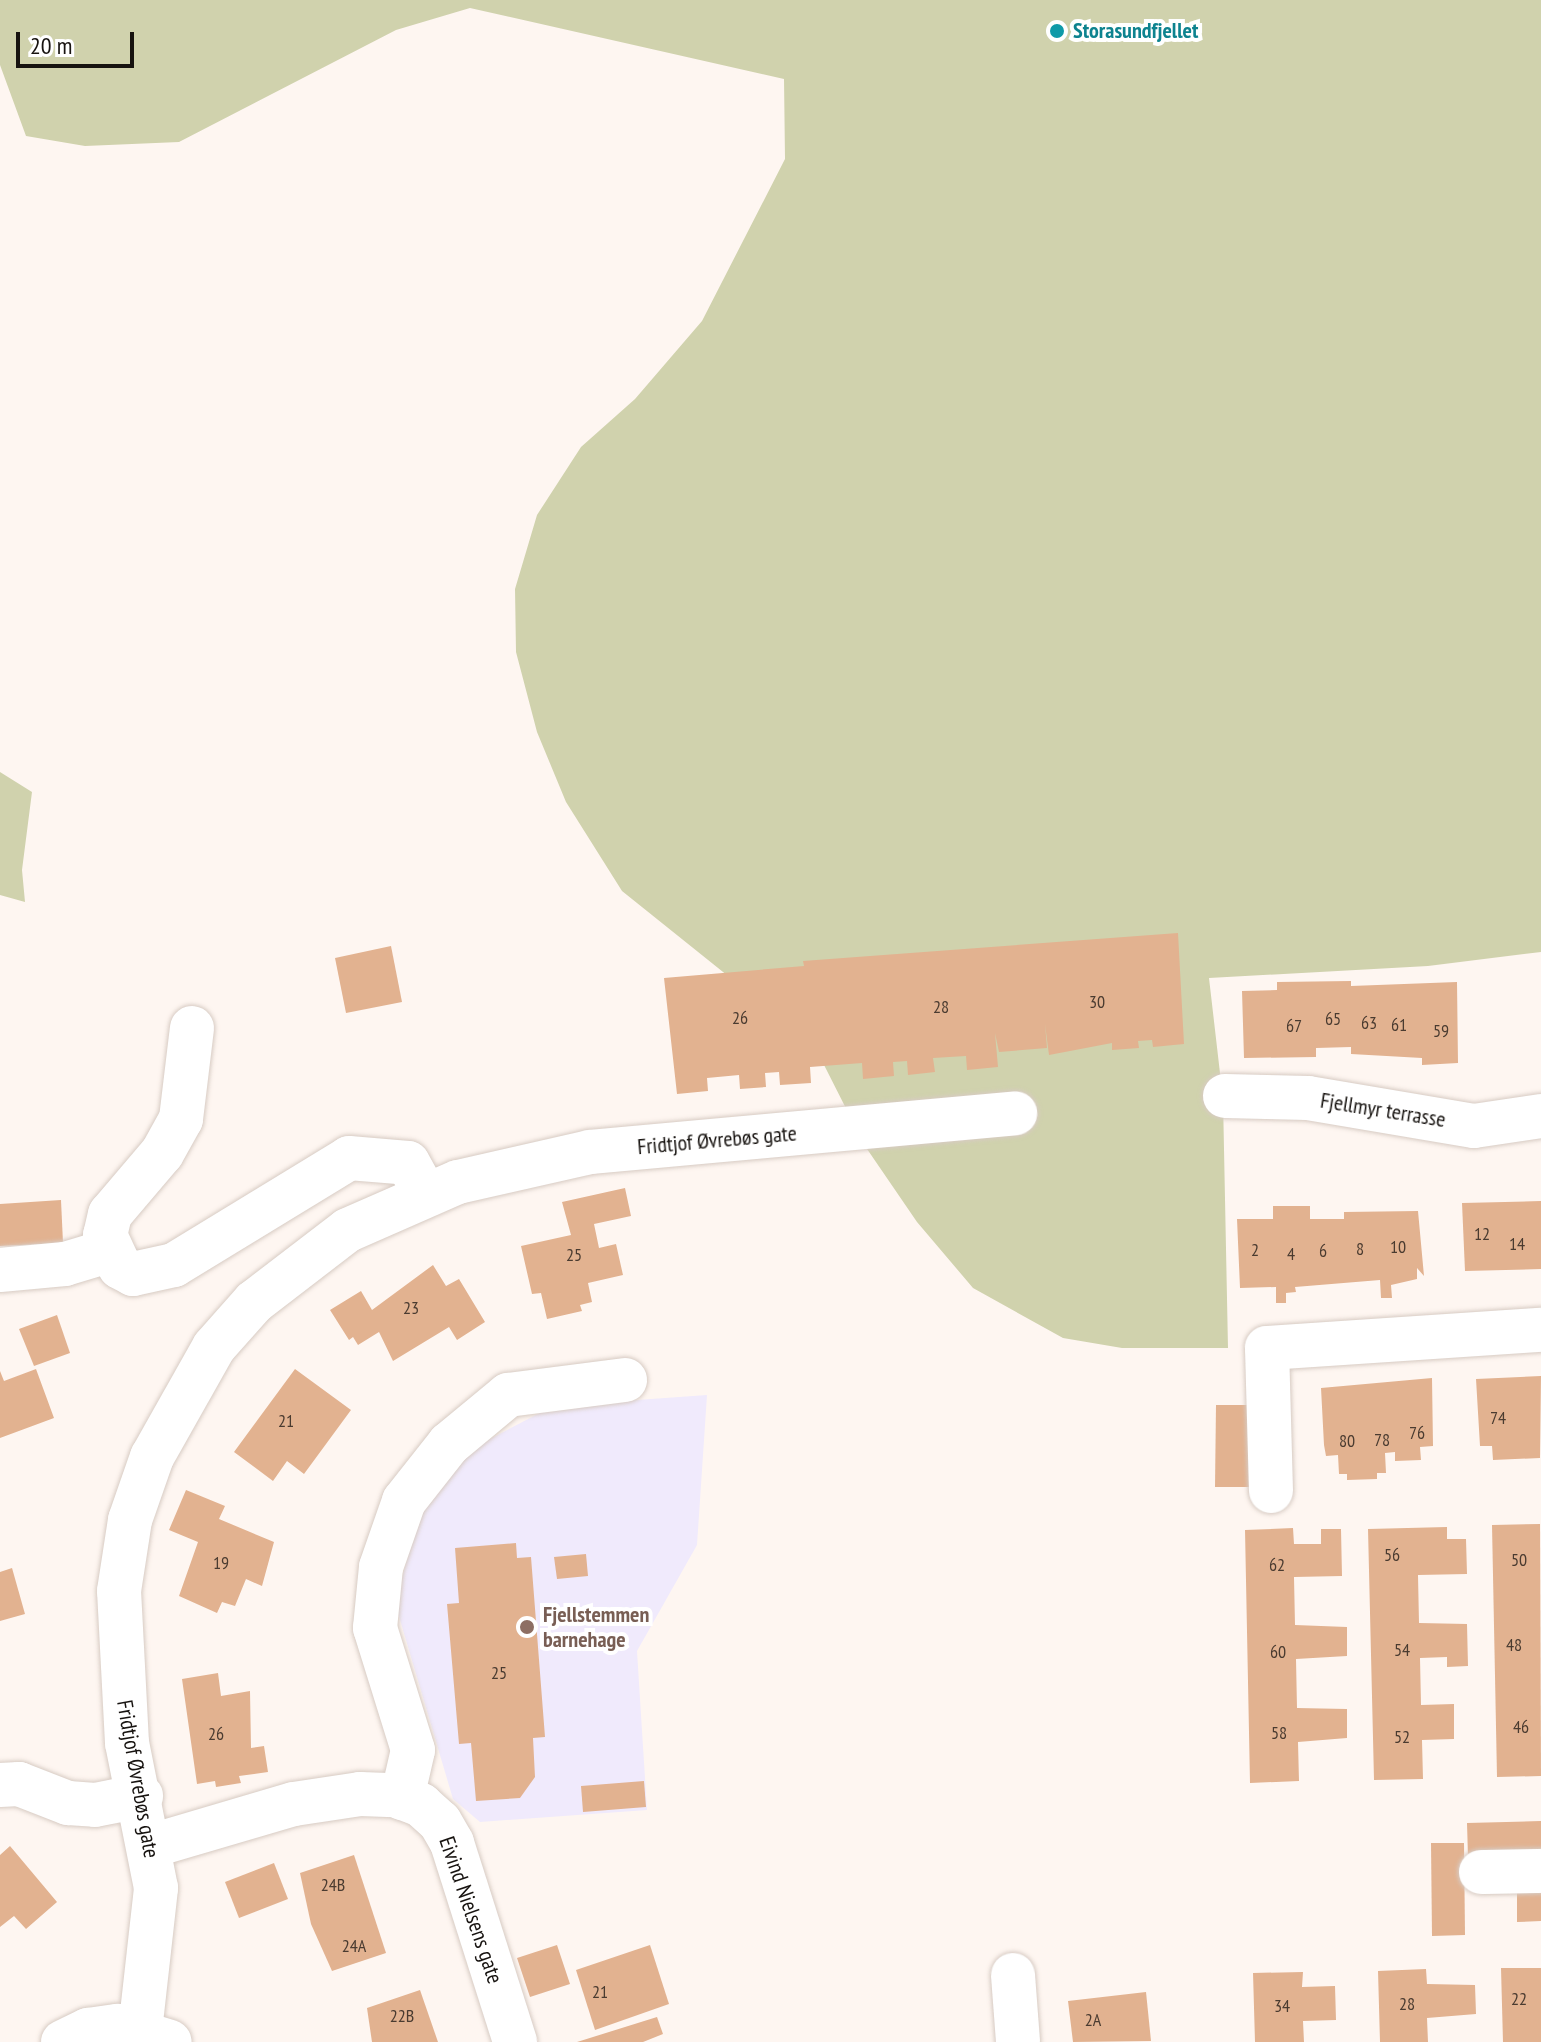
<!DOCTYPE html>
<meta charset="utf-8">
<style>
body{margin:0}
#map{position:relative;width:1541px;height:2042px;overflow:hidden;background:#fef6f1;font-family:"PT Sans Narrow",sans-serif}
div>[style]{position:absolute}
.education>*{inset:0;background:#f0eafc}
.green>*{inset:0;background:#d0d2ad}
.building>*{inset:0;background:#e2b290}
.roads{filter:drop-shadow(0 0 2px #d7cbc3) drop-shadow(0 0 2px #d7cbc3)}
.minor>*{height:44px;margin:-22px;padding:0 22px;transform-origin:22px;border-radius:22px;background:#fff}
.major>*{height:44px;margin:-22px;padding:0 22px;transform-origin:22px;border-radius:22px;background:#fff}
.dots>*{width:22px;height:22px;translate:-50% -50%;box-sizing:border-box;border:4px solid #fff;border-radius:50%}
span{translate:-50% -50%;white-space:nowrap;text-align:center;line-height:1.15;-webkit-text-stroke:8px #fff;paint-order:stroke}
.number-label{font-size:18px;color:#4a3b30}
.number-label span{-webkit-text-stroke-width:0}
.culture-label{font-size:22px;color:#0d838f;font-weight:700}
.left{translate:0 -50%;text-align:left}
.street-label{font-size:22px;color:#171310}
.education-label{font-size:22px;color:#785e54;font-weight:700}
.scale{position:absolute;left:16px;top:32px;width:118px;height:36px;box-sizing:border-box;border:4px solid #171310;border-top:0;padding-left:10px;font-size:24px;line-height:28px;white-space:nowrap;color:#171310;-webkit-text-stroke:6px #fff;paint-order:stroke}
</style>
<div id="map">
<div class="education">
<div style="clip-path:polygon(707px 1395px,697px 1545px,637px 1651px,647px 1810px,480px 1822px,453px 1799px,395px 1603px,418px 1520px,465px 1452px,553px 1406px)"></div>
</div>
<div class="green">
<div style="clip-path:polygon(0 0,1541px 0,1541px 952px,1428px 966px,1209px 978px,1223px 1099px,1228px 1348px,1122px 1348px,1063px 1338px,973px 1288px,917px 1222px,865px 1146px,821px 1059px,743px 988px,622px 891px,566px 802px,537px 732px,516px 652px,515px 589px,537px 515px,581px 447px,635px 399px,702px 321px,785px 159px,784px 79px,470px 8px,396px 30px,179px 142px,85px 146px,26px 136px,0 65px)"></div>
<div style="clip-path:polygon(0 772px,32px 792px,22px 870px,25px 902px,0 895px)"></div>
</div>
<div class="building">
<div style="clip-path:polygon(1178px 933px,1184px 1044px,1153px 1047px,1152px 1040px,1138px 1041px,1139px 1048px,1112px 1050px,1112px 1043px,1049px 1055px,1045px 1024px,1047px 1048px,999px 1052px,995px 1033px,998px 1067px,967px 1070px,966px 1056px,933px 1058px,935px 1072px,908px 1075px,907px 1061px,893px 1062px,894px 1076px,863px 1079px,862px 1063px,810px 1067px,811px 1083px,780px 1085px,779px 1072px,765px 1073px,766px 1087px,740px 1089px,739px 1075px,707px 1078px,708px 1091px,677px 1094px,664px 978px,804px 966px,803px 961px)"></div>
<div style="clip-path:polygon(391px 946px,402px 1002px,346px 1013px,335px 958px)"></div>
<div style="clip-path:polygon(1351px 981px,1351px 986px,1457px 982px,1458px 1063px,1422px 1065px,1422px 1058px,1351px 1054px,1351px 1047px,1316px 1048px,1316px 1057px,1244px 1058px,1242px 991px,1277px 990px,1277px 982px)"></div>
<div style="clip-path:polygon(625px 1188px,631px 1216px,594px 1224px,599px 1248px,616px 1244px,623px 1275px,588px 1283px,592px 1302px,580px 1305px,582px 1311px,547px 1319px,541px 1293px,532px 1294px,521px 1246px,571px 1235px,562px 1202px)"></div>
<div style="clip-path:polygon(61px 1200px,63px 1243px,0 1246px,0 1204px)"></div>
<div style="clip-path:polygon(1541px 1201px,1541px 1269px,1465px 1271px,1462px 1203px)"></div>
<div style="clip-path:polygon(1273px 1206px,1310px 1206px,1310px 1219px,1344px 1219px,1344px 1212px,1418px 1211px,1424px 1276px,1417px 1268px,1417px 1279px,1391px 1285px,1392px 1298px,1381px 1298px,1380px 1280px,1295px 1287px,1296px 1292px,1286px 1293px,1286px 1303px,1276px 1303px,1276px 1287px,1240px 1288px,1237px 1219px,1273px 1219px)"></div>
<div style="clip-path:polygon(433px 1265px,446px 1286px,459px 1279px,485px 1322px,457px 1340px,449px 1327px,393px 1361px,379px 1332px,358px 1345px,353px 1337px,349px 1340px,330px 1310px,361px 1291px,372px 1310px)"></div>
<div style="clip-path:polygon(57px 1315px,70px 1353px,34px 1366px,19px 1329px)"></div>
<div style="clip-path:polygon(36px 1369px,54px 1418px,0 1438px,0 1371px,4px 1381px)"></div>
<div style="clip-path:polygon(295px 1369px,351px 1410px,304px 1474px,287px 1461px,273px 1481px,234px 1452px)"></div>
<div style="clip-path:polygon(1541px 1376px,1540px 1458px,1493px 1460px,1492px 1446px,1480px 1446px,1476px 1379px)"></div>
<div style="clip-path:polygon(1432px 1378px,1433px 1446px,1420px 1447px,1421px 1460px,1395px 1461px,1395px 1452px,1385px 1453px,1386px 1473px,1377px 1473px,1377px 1479px,1347px 1480px,1347px 1474px,1339px 1474px,1338px 1455px,1326px 1456px,1324px 1445px,1321px 1388px)"></div>
<div style="clip-path:polygon(1216px 1405px,1253px 1405px,1253px 1487px,1215px 1487px)"></div>
<div style="clip-path:polygon(186px 1490px,225px 1506px,219px 1519px,274px 1542px,262px 1586px,246px 1579px,235px 1606px,222px 1602px,217px 1613px,179px 1596px,198px 1542px,169px 1530px)"></div>
<div style="clip-path:polygon(1540px 1524px,1541px 1776px,1497px 1777px,1492px 1525px)"></div>
<div style="clip-path:polygon(1447px 1527px,1447px 1539px,1466px 1539px,1467px 1574px,1418px 1575px,1419px 1623px,1467px 1624px,1468px 1666px,1447px 1667px,1447px 1657px,1420px 1658px,1421px 1705px,1454px 1704px,1454px 1739px,1422px 1740px,1423px 1779px,1374px 1780px,1368px 1529px)"></div>
<div style="clip-path:polygon(1293px 1528px,1294px 1544px,1321px 1544px,1321px 1529px,1341px 1529px,1342px 1576px,1294px 1577px,1295px 1625px,1347px 1627px,1347px 1656px,1296px 1659px,1297px 1708px,1347px 1709px,1347px 1738px,1298px 1742px,1299px 1781px,1250px 1783px,1245px 1530px)"></div>
<div style="clip-path:polygon(516px 1543px,517px 1558px,531px 1557px,545px 1737px,533px 1738px,535px 1777px,520px 1798px,476px 1801px,471px 1743px,459px 1744px,447px 1604px,459px 1603px,455px 1548px)"></div>
<div style="clip-path:polygon(586px 1554px,588px 1576px,557px 1579px,554px 1557px)"></div>
<div style="clip-path:polygon(12px 1568px,25px 1614px,0 1621px,0 1572px)"></div>
<div style="clip-path:polygon(218px 1673px,221px 1696px,250px 1691px,251px 1748px,264px 1746px,268px 1772px,239px 1776px,241px 1783px,216px 1787px,215px 1781px,197px 1784px,182px 1679px)"></div>
<div style="clip-path:polygon(644px 1781px,646px 1807px,583px 1812px,581px 1786px)"></div>
<div style="clip-path:polygon(1541px 1821px,1541px 1855px,1468px 1857px,1467px 1823px)"></div>
<div style="clip-path:polygon(1431px 1843px,1464px 1843px,1465px 1935px,1432px 1936px)"></div>
<div style="clip-path:polygon(10px 1846px,57px 1902px,26px 1929px,14px 1916px,0 1927px,0 1855px)"></div>
<div style="clip-path:polygon(354px 1855px,386px 1953px,332px 1971px,311px 1924px,300px 1873px)"></div>
<div style="clip-path:polygon(274px 1863px,288px 1899px,239px 1918px,225px 1882px)"></div>
<div style="clip-path:polygon(1517px 1888px,1541px 1888px,1541px 1921px,1517px 1922px)"></div>
<div style="clip-path:polygon(557px 1945px,570px 1984px,530px 1997px,517px 1958px)"></div>
<div style="clip-path:polygon(650px 1945px,669px 2004px,595px 2030px,576px 1970px)"></div>
<div style="clip-path:polygon(1501px 1968px,1541px 1968px,1541px 2042px,1503px 2042px)"></div>
<div style="clip-path:polygon(1426px 1969px,1427px 1984px,1475px 1985px,1476px 2014px,1427px 2018px,1428px 2042px,1380px 2042px,1378px 1971px)"></div>
<div style="clip-path:polygon(1303px 1972px,1302px 1987px,1335px 1986px,1336px 2020px,1303px 2021px,1304px 2042px,1255px 2042px,1253px 1973px)"></div>
<div style="clip-path:polygon(420px 1990px,438px 2042px,372px 2042px,367px 2008px)"></div>
<div style="clip-path:polygon(1146px 1992px,1151px 2041px,1073px 2042px,1068px 2001px)"></div>
<div style="clip-path:polygon(657px 2017px,663px 2034px,643px 2042px,577px 2042px)"></div>
</div>
<div class="roads">
<div class="minor">
<div style="left:192px;top:1028px;width:92px;rotate:96.9deg"></div>
<div style="left:181px;top:1119px;width:39px;rotate:119deg"></div>
<div style="left:162px;top:1153px;width:80px;rotate:130.4deg"></div>
<div style="left:110px;top:1214px;width:22px;rotate:103deg"></div>
<div style="left:105px;top:1235px;width:35px;rotate:65deg"></div>
<div style="left:120px;top:1267px;width:15px;rotate:28deg"></div>
<div style="left:133px;top:1274px;width:42px;rotate:-12.4deg"></div>
<div style="left:174px;top:1265px;width:205px;rotate:-31.4deg"></div>
<div style="left:349px;top:1158px;width:59px;rotate:4.8deg"></div>
<div style="left:408px;top:1163px;width:35px;rotate:61deg"></div>
<div style="left:1225px;top:1096px;width:83px;rotate:1.4deg"></div>
<div style="left:1308px;top:1098px;width:168px;rotate:9.6deg"></div>
<div style="left:1474px;top:1126px;width:68px;rotate:-8.5deg"></div>
<div style="left:0;top:1270px;width:65px;rotate:-5.3deg"></div>
<div style="left:65px;top:1264px;width:45px;rotate:-16.8deg"></div>
<div style="left:1271px;top:1491px;width:143px;rotate:-91.6deg"></div>
<div style="left:1267px;top:1348px;width:275px;rotate:-3.8deg"></div>
<div style="left:0;top:1785px;width:19px;rotate:-3deg"></div>
<div style="left:19px;top:1784px;width:53px;rotate:21.2deg"></div>
<div style="left:68px;top:1803px;width:27px;rotate:4deg"></div>
<div style="left:95px;top:1805px;width:47px;rotate:-11.1deg"></div>
<div style="left:402px;top:1798px;width:49px;rotate:-77.1deg"></div>
<div style="left:413px;top:1750px;width:128px;rotate:-107.3deg"></div>
<div style="left:375px;top:1628px;width:61px;rotate:-84.4deg"></div>
<div style="left:381px;top:1567px;width:70px;rotate:-70.8deg"></div>
<div style="left:404px;top:1501px;width:73px;rotate:-51.7deg"></div>
<div style="left:449px;top:1444px;width:77px;rotate:-39.7deg"></div>
<div style="left:508px;top:1395px;width:118px;rotate:-7.3deg"></div>
<div style="left:151px;top:1846px;width:149px;rotate:-16.4deg"></div>
<div style="left:294px;top:1804px;width:67px;rotate:-8.6deg"></div>
<div style="left:360px;top:1794px;width:35px;rotate:2deg"></div>
<div style="left:395px;top:1795px;width:28px;rotate:21deg"></div>
<div style="left:421px;top:1805px;width:25px;rotate:42deg"></div>
<div style="left:440px;top:1822px;width:24px;rotate:60deg"></div>
<div style="left:452px;top:1843px;width:209px;rotate:72.4deg"></div>
<div style="left:1481px;top:1872px;width:60px;rotate:-1deg"></div>
<div style="left:1013px;top:1975px;width:67px;rotate:85.7deg"></div>
<div style="left:140px;top:2031px;width:144px;rotate:-83.6deg"></div>
<div style="left:156px;top:1888px;width:148px;rotate:-101.3deg"></div>
<div style="left:127px;top:1743px;width:152px;rotate:-93deg"></div>
<div style="left:119px;top:1591px;width:72px;rotate:-81.2deg"></div>
<div style="left:130px;top:1520px;width:67px;rotate:-70.8deg"></div>
<div style="left:152px;top:1457px;width:126px;rotate:-60.6deg"></div>
<div style="left:214px;top:1347px;width:60px;rotate:-48.4deg"></div>
<div style="left:254px;top:1302px;width:118px;rotate:-37.5deg"></div>
<div style="left:348px;top:1230px;width:120px;rotate:-23.6deg"></div>
<div style="left:458px;top:1182px;width:135px;rotate:-12.8deg"></div>
<div style="left:590px;top:1152px;width:427px;rotate:-5.2deg"></div>
</div>
<div class="major">
<div style="left:63px;top:2042px;width:28px;rotate:-26deg"></div>
<div style="left:88px;top:2030px;width:30px;rotate:-8deg"></div>
<div style="left:118px;top:2026px;width:54px;rotate:17.1deg"></div>
</div>
</div>
<div class="dots">
<div style="left:1057px;top:31px;background:#0f9aa8"></div>
<div style="left:527px;top:1627px;background:#8d6e63"></div>
</div>
<div class="number-label">
<span style="left:1097px;top:1002px">30</span>
<span style="left:941px;top:1007px">28</span>
<span style="left:740px;top:1018px">26</span>
<span style="left:1333px;top:1019px">65</span>
<span style="left:1369px;top:1023px">63</span>
<span style="left:1399px;top:1025px">61</span>
<span style="left:1294px;top:1026px">67</span>
<span style="left:1441px;top:1031px">59</span>
<span style="left:1482px;top:1234px">12</span>
<span style="left:1517px;top:1244px">14</span>
<span style="left:1398px;top:1247px">10</span>
<span style="left:1360px;top:1249px">8</span>
<span style="left:1255px;top:1250px">2</span>
<span style="left:1323px;top:1251px">6</span>
<span style="left:1291px;top:1254px">4</span>
<span style="left:574px;top:1255px">25</span>
<span style="left:411px;top:1308px">23</span>
<span style="left:1498px;top:1418px">74</span>
<span style="left:286px;top:1421px">21</span>
<span style="left:1417px;top:1433px">76</span>
<span style="left:1382px;top:1440px">78</span>
<span style="left:1347px;top:1441px">80</span>
<span style="left:1392px;top:1555px">56</span>
<span style="left:1519px;top:1560px">50</span>
<span style="left:221px;top:1563px">19</span>
<span style="left:1277px;top:1565px">62</span>
<span style="left:1514px;top:1645px">48</span>
<span style="left:1402px;top:1650px">54</span>
<span style="left:1278px;top:1652px">60</span>
<span style="left:499px;top:1673px">25</span>
<span style="left:1521px;top:1727px">46</span>
<span style="left:1279px;top:1733px">58</span>
<span style="left:216px;top:1734px">26</span>
<span style="left:1402px;top:1737px">52</span>
<span style="left:333px;top:1885px">24B</span>
<span style="left:354px;top:1946px">24A</span>
<span style="left:600px;top:1992px">21</span>
<span style="left:1519px;top:1999px">22</span>
<span style="left:1407px;top:2004px">28</span>
<span style="left:1282px;top:2006px">34</span>
<span style="left:402px;top:2016px">22B</span>
<span style="left:1093px;top:2020px">2A</span>
</div>
<div class="culture-label">
<span class="left" style="left:1073px;top:31px">Storasundfjellet</span>
</div>
<div class="street-label">
<span style="left:1383px;top:1110px;rotate:9deg">Fjellmyr terrasse</span>
<span style="left:717px;top:1140px;rotate:-5deg">Fridtjof Øvrebøs gate</span>
<span style="left:138px;top:1779px;rotate:80deg">Fridtjof Øvrebøs gate</span>
<span style="left:471px;top:1910px;rotate:71deg">Eivind Nielsens gate</span>
</div>
<div class="education-label">
<span class="left" style="left:543px;top:1627px">Fjellstemmen<br>barnehage</span>
</div>
<div class="scale">20 m</div>
</div>
